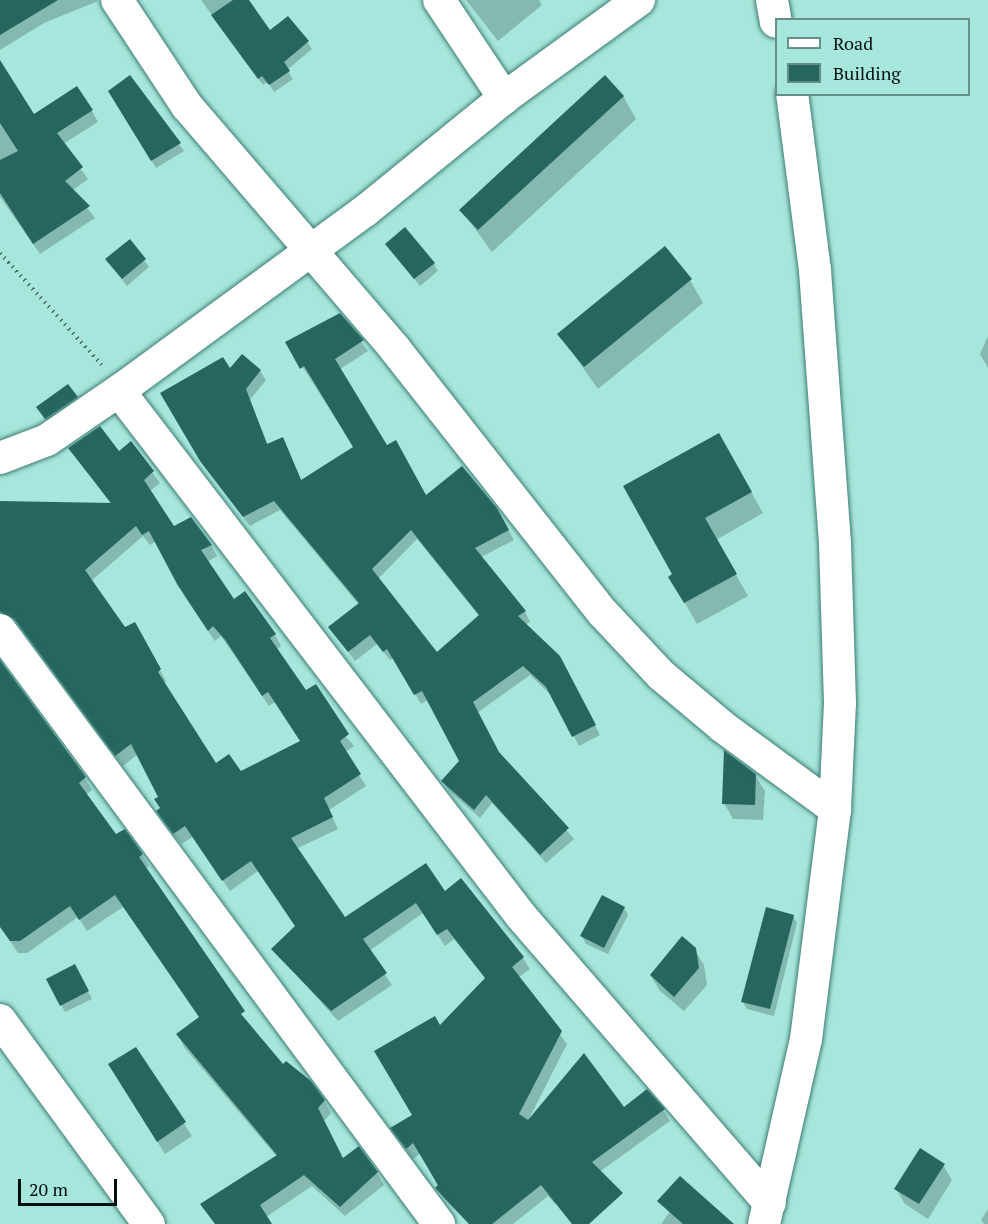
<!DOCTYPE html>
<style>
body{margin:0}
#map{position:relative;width:988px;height:1224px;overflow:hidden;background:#a7e6dc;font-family:"PT Serif",serif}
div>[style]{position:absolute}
.shadow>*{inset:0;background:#0003}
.building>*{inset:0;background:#26665e}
.path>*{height:4px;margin-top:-2px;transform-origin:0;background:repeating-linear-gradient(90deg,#4b716a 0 1.5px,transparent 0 6px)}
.roads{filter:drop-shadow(0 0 2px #3d7b73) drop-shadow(0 0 2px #3d7b73)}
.minor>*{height:32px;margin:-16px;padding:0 16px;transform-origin:16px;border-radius:16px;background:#fff}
span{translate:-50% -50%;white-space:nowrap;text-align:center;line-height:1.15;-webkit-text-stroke:6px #a7e6dc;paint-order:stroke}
.legend{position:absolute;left:775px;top:18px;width:195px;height:78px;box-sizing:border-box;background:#a7e6dc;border:2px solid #649089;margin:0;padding:8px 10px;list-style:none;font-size:18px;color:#00100d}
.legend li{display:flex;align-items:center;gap:12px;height:30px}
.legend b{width:30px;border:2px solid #649089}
.scale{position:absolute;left:18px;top:1179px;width:99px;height:27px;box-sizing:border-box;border:3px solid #00100d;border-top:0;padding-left:8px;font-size:18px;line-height:21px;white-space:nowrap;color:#00100d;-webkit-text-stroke:4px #a7e6dc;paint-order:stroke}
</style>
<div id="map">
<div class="shadow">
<div style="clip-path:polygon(0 0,97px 0,98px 1px,44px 23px,0 50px)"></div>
<div style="clip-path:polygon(201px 0,247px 0,270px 32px,307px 42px,312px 49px,287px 70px,293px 79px,274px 92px,268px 82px,263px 85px)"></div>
<div style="clip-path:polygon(466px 0,539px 0,542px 5px,498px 41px)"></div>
<div style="clip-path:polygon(0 63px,34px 116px,92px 111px,98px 122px,63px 144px,88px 179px,73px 190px,95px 218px,40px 254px,0 197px)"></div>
<div style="clip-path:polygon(130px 77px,184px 151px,156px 168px,110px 92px)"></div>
<div style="clip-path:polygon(623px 96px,636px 119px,492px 252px,461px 210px)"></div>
<div style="clip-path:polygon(129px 241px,149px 267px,127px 286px,107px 259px)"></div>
<div style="clip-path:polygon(387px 244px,434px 264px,438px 271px,420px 286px)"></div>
<div style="clip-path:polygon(690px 280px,703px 303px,598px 389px,559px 334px)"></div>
<div style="clip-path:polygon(evenodd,340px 315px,368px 351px,340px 369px,386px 447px,425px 497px,496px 509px,514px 540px,481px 557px,525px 612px,530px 622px,525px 625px,565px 667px,600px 735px,579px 746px,552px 696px,530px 675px,477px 713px,499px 754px,574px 839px,546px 863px,492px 803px,480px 818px,449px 791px,443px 781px,461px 761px,428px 700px,421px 704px,393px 658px,390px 660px,377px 644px,355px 661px,330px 627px,359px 605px,280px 510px,250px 526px,208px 471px,230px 371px,260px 371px,266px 380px,250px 400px,268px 445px,283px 439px,302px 481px,355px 448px,287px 343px,340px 315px,417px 539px,479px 616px,436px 655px,378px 579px,417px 539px)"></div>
<div style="clip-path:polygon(988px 336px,988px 368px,980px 354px)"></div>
<div style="clip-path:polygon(77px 398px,81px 405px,50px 426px,38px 408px)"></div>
<div style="clip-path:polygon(719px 435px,763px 513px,716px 540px,748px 596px,697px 624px,670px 577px,674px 575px)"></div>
<div style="clip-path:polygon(evenodd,130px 443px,160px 483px,150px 491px,174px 528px,211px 545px,217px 556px,207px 562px,234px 601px,275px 634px,281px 646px,276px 650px,306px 692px,354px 746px,345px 752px,366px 786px,329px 810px,338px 829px,296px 849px,344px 919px,445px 893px,523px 958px,530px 969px,518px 978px,567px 1044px,529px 1119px,623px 1109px,663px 1110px,670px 1121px,555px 1204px,548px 1196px,513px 1224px,469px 1224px,444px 1199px,421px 1153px,413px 1159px,399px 1139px,414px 1116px,440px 1028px,486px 979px,454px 939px,445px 946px,423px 913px,369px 951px,392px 985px,338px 1021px,273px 949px,296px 927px,258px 871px,230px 891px,193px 837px,181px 844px,164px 822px,160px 797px,138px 754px,123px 766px,28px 638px,0 521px,0 502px,111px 504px,70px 448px,119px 453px,130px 443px,143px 536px,150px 545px,156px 541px,185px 597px,215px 641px,221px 636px,269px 706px,275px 702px,301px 742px,240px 773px,215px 765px,163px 684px,166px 681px,134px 624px,125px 629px,91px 581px,143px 536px)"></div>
<div style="clip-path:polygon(0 662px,85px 778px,92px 790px,86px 795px,115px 836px,142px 855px,149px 866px,145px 869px,248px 1025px,283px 1066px,324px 1101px,331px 1113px,324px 1121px,343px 1160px,377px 1173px,384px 1185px,345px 1216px,312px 1186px,266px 1217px,270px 1224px,226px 1224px,277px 1157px,184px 1047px,178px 1035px,200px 1018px,123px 907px,87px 931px,78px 917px,27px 953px,18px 953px,0 926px)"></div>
<div style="clip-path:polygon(755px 775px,765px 791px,763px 820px,733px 819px,724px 803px)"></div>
<div style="clip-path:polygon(624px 908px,628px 915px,608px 954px,586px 944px,582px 936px)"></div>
<div style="clip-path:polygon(793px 916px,797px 923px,774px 1016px,747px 1009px,743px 1002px)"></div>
<div style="clip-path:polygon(694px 949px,704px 965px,707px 985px,684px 1011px,660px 991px,651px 976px)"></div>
<div style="clip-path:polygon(74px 966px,92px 999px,65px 1012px,48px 979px)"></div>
<div style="clip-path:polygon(136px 1049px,192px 1136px,165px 1154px,118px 1078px)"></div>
<div style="clip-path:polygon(943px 1165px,952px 1180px,928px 1219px,905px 1204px,896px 1189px)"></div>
<div style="clip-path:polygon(689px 1186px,728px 1224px,661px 1224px)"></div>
<div style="clip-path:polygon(988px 1209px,988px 1224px,984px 1224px,981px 1220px)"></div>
</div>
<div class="building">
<div style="clip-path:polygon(0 0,58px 0,0 35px)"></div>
<div style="clip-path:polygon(233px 0,249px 0,270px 30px,288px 16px,309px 41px,284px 62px,290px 71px,269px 85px,262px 76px,258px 79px,211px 15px)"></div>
<div style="clip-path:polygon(0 60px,34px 114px,77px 86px,93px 110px,57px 133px,83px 167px,65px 181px,90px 206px,33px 244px,0 193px,0 160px,18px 151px,0 123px)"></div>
<div style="clip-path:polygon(130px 75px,181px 143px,151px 161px,108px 91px)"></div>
<div style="clip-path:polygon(605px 75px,624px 96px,478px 230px,459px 210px)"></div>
<div style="clip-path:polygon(405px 227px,435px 263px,414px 279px,385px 244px)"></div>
<div style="clip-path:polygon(130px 239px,146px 259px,122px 279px,105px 259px)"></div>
<div style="clip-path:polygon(665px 246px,692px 279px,584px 367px,557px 334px)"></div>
<div style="clip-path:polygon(evenodd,340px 313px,364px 340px,335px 359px,387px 445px,396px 440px,426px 495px,462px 466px,497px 508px,509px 530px,475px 548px,526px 611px,518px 616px,560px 656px,596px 725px,572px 737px,546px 687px,523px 666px,473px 702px,499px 752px,569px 828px,540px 855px,486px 795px,474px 810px,441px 781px,459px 761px,422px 691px,414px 695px,387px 649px,383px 652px,370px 635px,348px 652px,328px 627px,359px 603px,274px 501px,243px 517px,200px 461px,160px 393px,223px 357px,230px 368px,242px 354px,261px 370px,246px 389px,267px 444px,283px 437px,301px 480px,353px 447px,304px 366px,300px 369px,285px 342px,340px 313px,411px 530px,479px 615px,437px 652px,372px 569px,411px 530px)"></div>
<div style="clip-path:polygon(68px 384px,78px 397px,45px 419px,36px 407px)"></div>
<div style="clip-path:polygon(evenodd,100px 426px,119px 451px,131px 441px,154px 471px,144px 480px,174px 526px,191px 517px,212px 545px,201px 550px,234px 599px,245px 591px,276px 634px,270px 638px,306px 690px,316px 684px,349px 734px,340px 741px,361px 774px,324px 798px,333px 817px,291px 838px,345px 917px,426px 863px,445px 891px,461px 878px,524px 957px,512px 967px,562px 1031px,519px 1114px,528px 1120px,584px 1053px,624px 1107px,647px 1089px,665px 1109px,592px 1162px,623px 1193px,589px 1224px,572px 1224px,541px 1185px,492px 1224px,469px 1224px,435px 1188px,438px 1185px,413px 1143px,406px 1149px,390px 1128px,412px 1115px,374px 1051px,435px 1016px,440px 1025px,485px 978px,447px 929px,437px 935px,416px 903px,363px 939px,387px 973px,331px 1011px,271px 949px,295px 926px,251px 861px,222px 881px,185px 826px,173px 834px,156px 811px,160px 808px,154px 799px,158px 797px,131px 744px,115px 756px,14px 619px,0 612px,0 501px,111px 503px,68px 448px,100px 426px,136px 526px,142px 535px,149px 531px,177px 584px,208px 631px,213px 626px,226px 641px,262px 696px,268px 692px,300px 741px,241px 771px,229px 754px,216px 763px,158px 672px,161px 669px,135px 622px,125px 627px,85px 570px,136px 526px)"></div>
<div style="clip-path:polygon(719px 433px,752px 492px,705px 518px,737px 574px,684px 603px,668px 577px,672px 574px,623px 486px)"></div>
<div style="clip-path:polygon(0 660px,86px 777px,79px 783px,116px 834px,125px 829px,143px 854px,139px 857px,245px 1011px,241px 1014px,283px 1064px,286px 1061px,311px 1081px,325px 1100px,318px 1108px,343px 1158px,359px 1146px,378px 1172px,340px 1207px,304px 1175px,260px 1205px,272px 1224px,215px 1224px,200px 1204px,277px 1155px,176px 1034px,199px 1017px,115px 895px,79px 920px,70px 906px,20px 941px,10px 941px,0 927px)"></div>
<div style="clip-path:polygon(724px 750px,756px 774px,755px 805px,722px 804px)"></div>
<div style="clip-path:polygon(602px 895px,625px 907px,604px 948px,580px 936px)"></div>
<div style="clip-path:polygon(766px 907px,794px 915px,770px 1009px,741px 1002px)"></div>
<div style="clip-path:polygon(682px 936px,696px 948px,699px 968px,674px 997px,650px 975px)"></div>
<div style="clip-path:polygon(75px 964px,89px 991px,60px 1006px,46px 979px)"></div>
<div style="clip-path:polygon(136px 1047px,186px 1122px,157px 1142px,108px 1064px)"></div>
<div style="clip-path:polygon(920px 1148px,945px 1164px,919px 1204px,894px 1189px)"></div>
<div style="clip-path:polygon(680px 1176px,734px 1224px,683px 1224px,657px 1201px)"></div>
</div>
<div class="path">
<div style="left:0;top:253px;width:151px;rotate:47.7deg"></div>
</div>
<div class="roads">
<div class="minor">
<div style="left:117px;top:0;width:127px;rotate:56.6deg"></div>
<div style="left:187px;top:106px;width:320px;rotate:49.4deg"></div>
<div style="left:395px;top:349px;width:336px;rotate:51.8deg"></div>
<div style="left:603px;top:613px;width:85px;rotate:46.9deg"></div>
<div style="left:661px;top:675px;width:81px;rotate:40deg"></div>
<div style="left:723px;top:727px;width:139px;rotate:36.2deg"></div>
<div style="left:439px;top:0;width:118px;rotate:56.4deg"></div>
<div style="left:772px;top:0;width:22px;rotate:80deg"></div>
<div style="left:119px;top:391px;width:661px;rotate:52.56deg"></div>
<div style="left:521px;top:916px;width:380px;rotate:49.1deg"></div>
<div style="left:0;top:458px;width:50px;rotate:-21deg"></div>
<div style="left:47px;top:440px;width:92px;rotate:-34.4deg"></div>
<div style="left:123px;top:388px;width:300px;rotate:-36.2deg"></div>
<div style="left:365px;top:211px;width:179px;rotate:-39.1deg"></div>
<div style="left:504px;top:98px;width:167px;rotate:-36deg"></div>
<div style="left:0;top:630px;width:739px;rotate:53.53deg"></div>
<div style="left:0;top:1020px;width:253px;rotate:53.9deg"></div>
<div style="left:764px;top:1224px;width:190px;rotate:-77.2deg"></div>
<div style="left:806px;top:1039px;width:232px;rotate:-82.8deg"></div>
<div style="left:835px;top:809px;width:106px;rotate:-87.3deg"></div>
<div style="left:840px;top:703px;width:160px;rotate:-91.8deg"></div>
<div style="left:835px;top:543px;width:274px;rotate:-94.2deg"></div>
<div style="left:815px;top:270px;width:177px;rotate:-97.4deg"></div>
</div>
</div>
<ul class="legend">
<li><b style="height:8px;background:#fff"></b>Road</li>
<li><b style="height:16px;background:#26665e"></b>Building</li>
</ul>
<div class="scale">20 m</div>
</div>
